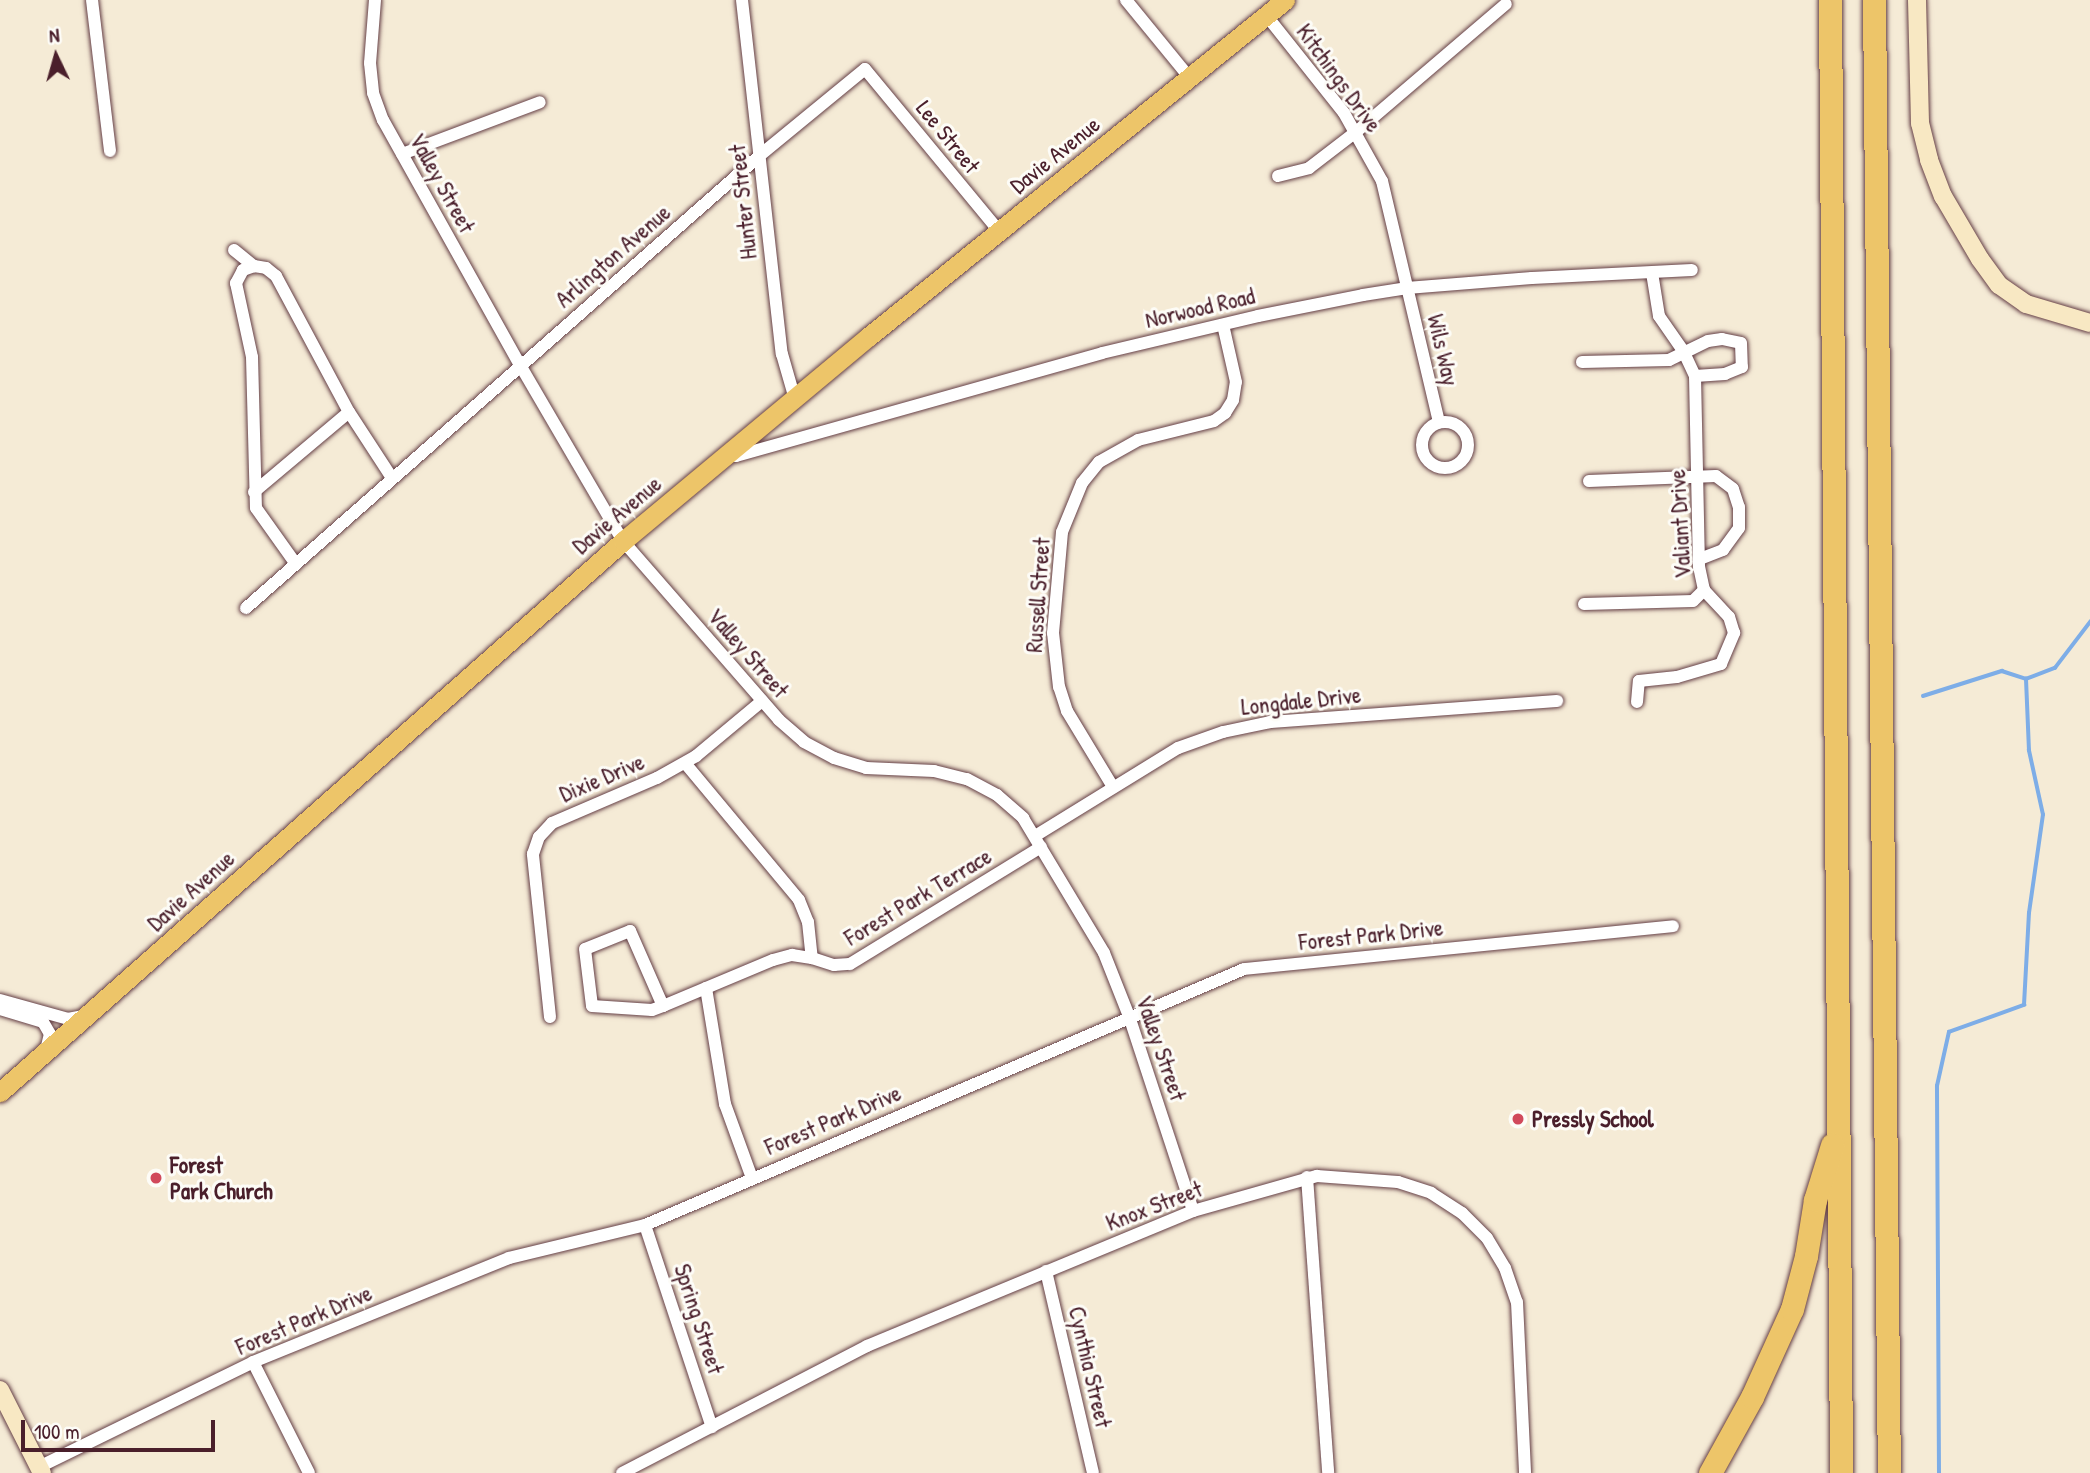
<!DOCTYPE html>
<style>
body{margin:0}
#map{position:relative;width:2090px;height:1473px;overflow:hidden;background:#f5ebd6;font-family:"Patrick Hand",sans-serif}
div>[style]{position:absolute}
.stream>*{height:3.5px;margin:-1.75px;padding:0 1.75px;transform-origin:1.75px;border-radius:1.75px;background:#7dade7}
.roads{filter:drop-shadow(0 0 2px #643e45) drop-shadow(0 0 2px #643e45)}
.street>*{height:12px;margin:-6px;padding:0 6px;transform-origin:6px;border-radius:6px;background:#fff}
.street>.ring{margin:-6px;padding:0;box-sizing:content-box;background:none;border:12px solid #fff;border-radius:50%}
.secondary>*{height:18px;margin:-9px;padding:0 9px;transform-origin:9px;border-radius:9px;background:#f8e8c3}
.primary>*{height:19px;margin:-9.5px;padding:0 9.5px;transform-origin:9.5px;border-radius:9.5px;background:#edc569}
.highway>*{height:23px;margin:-11.5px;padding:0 11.5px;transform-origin:11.5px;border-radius:11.5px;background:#edc569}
.dots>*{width:19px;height:19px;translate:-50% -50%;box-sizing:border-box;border:4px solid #fdfcf7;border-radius:50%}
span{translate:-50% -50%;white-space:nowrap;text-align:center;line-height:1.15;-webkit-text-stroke:6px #fdfcf7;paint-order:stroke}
.street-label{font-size:23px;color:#4a1f2b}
.poi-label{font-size:23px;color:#4a1f2b;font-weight:700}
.left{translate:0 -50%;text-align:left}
.north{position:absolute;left:21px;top:21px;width:70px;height:70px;-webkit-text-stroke:5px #fdfcf7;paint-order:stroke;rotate:355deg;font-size:19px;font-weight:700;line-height:28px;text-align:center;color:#4a1f2b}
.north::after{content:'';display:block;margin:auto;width:24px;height:32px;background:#4a1f2b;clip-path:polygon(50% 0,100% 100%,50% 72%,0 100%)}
.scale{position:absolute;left:21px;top:1420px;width:194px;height:32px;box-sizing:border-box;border:4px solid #4a1f2b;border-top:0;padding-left:9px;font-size:21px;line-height:24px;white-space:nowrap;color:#4a1f2b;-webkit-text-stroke:5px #fdfcf7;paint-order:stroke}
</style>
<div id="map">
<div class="stream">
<div style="left:1923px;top:696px;width:83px;rotate:-17.6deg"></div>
<div style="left:2002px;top:671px;width:25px;rotate:18deg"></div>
<div style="left:1939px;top:1473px;width:387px;rotate:-90.3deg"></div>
<div style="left:1937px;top:1086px;width:55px;rotate:-77.5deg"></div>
<div style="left:1949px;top:1032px;width:80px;rotate:-19.8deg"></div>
<div style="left:2024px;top:1005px;width:92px;rotate:-86.9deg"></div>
<div style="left:2029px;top:913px;width:99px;rotate:-81.9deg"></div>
<div style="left:2043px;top:815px;width:66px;rotate:-102.3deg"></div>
<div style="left:2029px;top:751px;width:72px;rotate:-92.4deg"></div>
<div style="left:2026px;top:679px;width:31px;rotate:-21deg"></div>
<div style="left:2055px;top:668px;width:58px;rotate:-52.7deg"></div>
</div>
<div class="roads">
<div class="street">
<div style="left:92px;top:0;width:152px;rotate:83.2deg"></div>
<div style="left:375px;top:0;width:63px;rotate:94.5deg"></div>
<div style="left:370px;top:63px;width:30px;rotate:84deg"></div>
<div style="left:373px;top:93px;width:29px;rotate:70deg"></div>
<div style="left:383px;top:120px;width:281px;rotate:60.8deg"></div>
<div style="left:520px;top:365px;width:204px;rotate:59.7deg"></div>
<div style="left:623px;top:541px;width:237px;rotate:48.9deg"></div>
<div style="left:779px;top:720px;width:33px;rotate:41deg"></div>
<div style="left:804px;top:742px;width:34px;rotate:28deg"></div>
<div style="left:834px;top:758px;width:34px;rotate:17deg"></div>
<div style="left:866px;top:768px;width:68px;rotate:2.5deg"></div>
<div style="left:934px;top:771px;width:34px;rotate:14deg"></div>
<div style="left:967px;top:779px;width:34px;rotate:28deg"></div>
<div style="left:997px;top:795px;width:35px;rotate:41deg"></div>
<div style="left:1023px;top:818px;width:157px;rotate:59deg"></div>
<div style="left:1104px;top:953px;width:68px;rotate:68.4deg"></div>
<div style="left:1129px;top:1016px;width:205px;rotate:71.8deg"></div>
<div style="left:742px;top:0;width:356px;rotate:83.6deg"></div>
<div style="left:782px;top:354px;width:40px;rotate:74deg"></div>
<div style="left:793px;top:392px;width:6px;rotate:45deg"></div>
<div style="left:1126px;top:0;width:99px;rotate:50.7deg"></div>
<div style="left:1266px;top:15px;width:125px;rotate:51.5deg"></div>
<div style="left:1344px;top:113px;width:78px;rotate:60.8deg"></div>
<div style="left:1382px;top:181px;width:248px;rotate:76.7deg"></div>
<div style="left:402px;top:154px;width:147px;rotate:-20.6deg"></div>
<div style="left:1278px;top:176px;width:32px;rotate:-14deg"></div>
<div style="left:1309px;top:168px;width:59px;rotate:-37.5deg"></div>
<div style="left:1356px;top:132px;width:197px;rotate:-40.5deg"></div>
<div style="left:234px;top:250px;width:26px;rotate:39deg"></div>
<div style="left:254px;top:266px;width:12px;rotate:9deg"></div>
<div style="left:266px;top:268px;width:13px;rotate:39deg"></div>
<div style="left:276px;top:276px;width:154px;rotate:61.8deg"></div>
<div style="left:349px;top:412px;width:79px;rotate:56.9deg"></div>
<div style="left:254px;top:266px;width:12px;rotate:160deg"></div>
<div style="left:243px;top:270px;width:15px;rotate:118deg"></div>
<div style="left:236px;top:283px;width:76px;rotate:77.8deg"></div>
<div style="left:252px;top:357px;width:151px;rotate:88.5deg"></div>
<div style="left:256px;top:508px;width:69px;rotate:54.5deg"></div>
<div style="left:1582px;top:362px;width:87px;rotate:-1.3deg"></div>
<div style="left:1669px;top:360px;width:43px;rotate:-26deg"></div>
<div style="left:1708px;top:341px;width:14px;rotate:-8deg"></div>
<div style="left:1722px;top:339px;width:19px;rotate:12deg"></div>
<div style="left:1741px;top:343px;width:24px;rotate:88deg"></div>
<div style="left:1742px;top:367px;width:18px;rotate:158deg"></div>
<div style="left:1725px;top:374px;width:30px;rotate:176deg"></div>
<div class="ring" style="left:1422px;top:422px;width:34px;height:34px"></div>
<div style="left:731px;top:451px;width:7px;rotate:45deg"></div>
<div style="left:736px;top:456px;width:380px;rotate:-15.7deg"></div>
<div style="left:1102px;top:353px;width:160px;rotate:-13.3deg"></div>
<div style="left:1258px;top:316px;width:107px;rotate:-11.3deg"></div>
<div style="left:1363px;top:295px;width:45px;rotate:-9deg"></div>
<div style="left:1407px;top:288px;width:125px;rotate:-4.6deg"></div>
<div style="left:1532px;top:278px;width:160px;rotate:-2.9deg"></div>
<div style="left:1589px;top:481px;width:127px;rotate:-2.3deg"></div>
<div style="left:1716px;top:476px;width:21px;rotate:37deg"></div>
<div style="left:1733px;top:489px;width:19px;rotate:72deg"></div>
<div style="left:1739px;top:507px;width:21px;rotate:90deg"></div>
<div style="left:1739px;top:528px;width:27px;rotate:126deg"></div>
<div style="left:1723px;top:550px;width:26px;rotate:159deg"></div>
<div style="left:254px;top:492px;width:124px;rotate:-40.1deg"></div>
<div style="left:1584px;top:604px;width:109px;rotate:-1.6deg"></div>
<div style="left:1693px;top:601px;width:16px;rotate:-45deg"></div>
<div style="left:246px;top:608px;width:684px;rotate:-41.38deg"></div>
<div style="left:759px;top:156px;width:137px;rotate:-39.4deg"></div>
<div style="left:865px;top:69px;width:210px;rotate:50.4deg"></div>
<div style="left:1637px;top:702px;width:21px;rotate:-85deg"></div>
<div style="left:1639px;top:681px;width:38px;rotate:-6deg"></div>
<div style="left:1677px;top:677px;width:46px;rotate:-16.5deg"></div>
<div style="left:1721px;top:664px;width:34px;rotate:-67deg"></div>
<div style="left:1734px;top:633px;width:17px;rotate:-107deg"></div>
<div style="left:1729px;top:617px;width:37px;rotate:-133deg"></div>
<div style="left:1704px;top:590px;width:24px;rotate:-102deg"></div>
<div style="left:1699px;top:567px;width:191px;rotate:-91.2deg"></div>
<div style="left:1695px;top:376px;width:26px;rotate:-115deg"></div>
<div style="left:1684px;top:352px;width:44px;rotate:-124.8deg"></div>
<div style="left:1659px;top:316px;width:44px;rotate:-99.2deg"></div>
<div style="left:685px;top:763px;width:178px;rotate:50.2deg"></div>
<div style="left:799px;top:900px;width:24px;rotate:68deg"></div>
<div style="left:808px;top:922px;width:36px;rotate:84deg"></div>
<div style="left:1113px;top:787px;width:89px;rotate:-121.2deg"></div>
<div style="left:1067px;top:711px;width:25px;rotate:-108deg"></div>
<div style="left:1059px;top:687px;width:54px;rotate:-96.3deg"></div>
<div style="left:1053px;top:633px;width:101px;rotate:-84.9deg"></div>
<div style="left:1062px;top:532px;width:53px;rotate:-67.8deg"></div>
<div style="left:1082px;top:483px;width:27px;rotate:-51deg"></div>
<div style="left:1099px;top:462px;width:45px;rotate:-29.4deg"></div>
<div style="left:1138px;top:440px;width:78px;rotate:-14deg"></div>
<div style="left:1214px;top:421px;width:14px;rotate:-36deg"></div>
<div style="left:1225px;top:413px;width:15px;rotate:-58deg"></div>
<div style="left:1233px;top:400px;width:18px;rotate:-81deg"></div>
<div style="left:1236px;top:382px;width:58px;rotate:-102.8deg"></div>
<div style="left:1035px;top:836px;width:168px;rotate:-31.6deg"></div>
<div style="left:1178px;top:748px;width:48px;rotate:-19.6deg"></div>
<div style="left:1223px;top:732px;width:48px;rotate:-12deg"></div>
<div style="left:1270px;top:722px;width:288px;rotate:-4.2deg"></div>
<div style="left:706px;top:988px;width:118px;rotate:80.7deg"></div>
<div style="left:725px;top:1104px;width:79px;rotate:70deg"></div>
<div style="left:0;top:1000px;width:71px;rotate:15.6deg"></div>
<div style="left:68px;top:1019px;width:16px;rotate:-11deg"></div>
<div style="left:663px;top:1006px;width:82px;rotate:-113.7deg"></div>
<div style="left:630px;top:931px;width:48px;rotate:158.2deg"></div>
<div style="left:585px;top:949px;width:57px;rotate:83deg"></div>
<div style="left:592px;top:1006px;width:60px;rotate:3.8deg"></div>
<div style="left:652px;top:1010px;width:12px;rotate:-20deg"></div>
<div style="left:663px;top:1006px;width:119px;rotate:-22.7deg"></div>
<div style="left:773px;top:960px;width:20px;rotate:-15deg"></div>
<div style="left:792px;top:955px;width:20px;rotate:9deg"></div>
<div style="left:812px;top:958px;width:23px;rotate:18deg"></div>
<div style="left:834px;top:965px;width:16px;rotate:-4deg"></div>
<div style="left:850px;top:964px;width:224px;rotate:-31.5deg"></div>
<div style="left:0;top:1009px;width:45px;rotate:16.8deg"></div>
<div style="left:43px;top:1022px;width:14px;rotate:60deg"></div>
<div style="left:50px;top:1034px;width:16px;rotate:104deg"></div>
<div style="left:550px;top:1017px;width:164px;rotate:-96deg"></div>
<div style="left:533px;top:854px;width:18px;rotate:-71deg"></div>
<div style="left:539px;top:837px;width:19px;rotate:-47deg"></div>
<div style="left:552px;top:823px;width:114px;rotate:-23.2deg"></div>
<div style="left:657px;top:778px;width:45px;rotate:-29.4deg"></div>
<div style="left:696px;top:756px;width:86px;rotate:-39.8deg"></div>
<div style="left:1307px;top:1177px;width:297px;rotate:85.9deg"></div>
<div style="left:645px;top:1225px;width:213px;rotate:71.7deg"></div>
<div style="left:1046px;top:1271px;width:207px;rotate:76.9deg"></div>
<div style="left:253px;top:1362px;width:124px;rotate:63.2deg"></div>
<div style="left:39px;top:1467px;width:238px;rotate:-26.1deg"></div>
<div style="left:253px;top:1362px;width:276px;rotate:-22.1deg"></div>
<div style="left:509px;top:1258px;width:140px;rotate:-13.6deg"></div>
<div style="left:645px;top:1225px;width:651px;rotate:-23.14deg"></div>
<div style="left:1244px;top:969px;width:431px;rotate:-5.7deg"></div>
<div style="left:622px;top:1473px;width:276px;rotate:-27.4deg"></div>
<div style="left:867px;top:1346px;width:353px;rotate:-22.5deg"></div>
<div style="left:1193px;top:1211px;width:129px;rotate:-15.8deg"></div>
<div style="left:1317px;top:1176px;width:81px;rotate:4.2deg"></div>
<div style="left:1398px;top:1182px;width:35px;rotate:18deg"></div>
<div style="left:1431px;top:1193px;width:37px;rotate:33deg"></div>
<div style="left:1462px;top:1213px;width:35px;rotate:45deg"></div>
<div style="left:1487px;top:1238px;width:35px;rotate:59deg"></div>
<div style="left:1505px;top:1268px;width:36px;rotate:71deg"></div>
<div style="left:1517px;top:1302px;width:171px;rotate:87.3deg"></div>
</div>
<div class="secondary">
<div style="left:1917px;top:0;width:123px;rotate:88.6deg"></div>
<div style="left:1920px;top:123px;width:38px;rotate:76deg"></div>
<div style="left:1929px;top:160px;width:39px;rotate:69deg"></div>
<div style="left:1943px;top:196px;width:73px;rotate:59.6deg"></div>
<div style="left:1980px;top:259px;width:32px;rotate:54deg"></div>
<div style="left:1999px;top:285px;width:33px;rotate:35deg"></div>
<div style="left:2026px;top:304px;width:67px;rotate:16.5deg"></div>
<div style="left:0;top:1390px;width:93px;rotate:63.2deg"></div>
</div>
<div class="primary">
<div style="left:0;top:1092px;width:832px;rotate:-41.49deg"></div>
<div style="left:623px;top:541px;width:319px;rotate:-39.8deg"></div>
<div style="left:868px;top:337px;width:536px;rotate:-38.94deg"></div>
</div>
<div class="highway">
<div style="left:1830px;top:0;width:1473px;rotate:89.57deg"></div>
<div style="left:1874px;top:0;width:1473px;rotate:89.42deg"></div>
<div style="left:1710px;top:1473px;width:87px;rotate:-61.1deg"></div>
<div style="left:1752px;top:1397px;width:97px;rotate:-65.6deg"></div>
<div style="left:1792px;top:1309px;width:55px;rotate:-75.2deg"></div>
<div style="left:1806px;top:1256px;width:57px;rotate:-80.9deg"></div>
<div style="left:1815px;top:1200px;width:58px;rotate:-72.8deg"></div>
</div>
</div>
<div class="dots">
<div style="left:1518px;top:1119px;background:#d1495b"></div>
<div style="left:156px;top:1178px;background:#d1495b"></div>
</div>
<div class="street-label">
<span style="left:1339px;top:78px;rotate:54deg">Kitchings Drive</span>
<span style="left:948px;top:137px;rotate:51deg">Lee Street</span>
<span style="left:1055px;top:155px;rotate:-39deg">Davie Avenue</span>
<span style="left:442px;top:183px;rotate:61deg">Valley Street</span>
<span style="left:743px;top:202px;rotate:-96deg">Hunter Street</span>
<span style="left:613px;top:256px;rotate:-41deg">Arlington Avenue</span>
<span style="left:1200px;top:308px;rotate:-13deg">Norwood Road</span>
<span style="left:1443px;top:350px;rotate:77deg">Wils Way</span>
<span style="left:617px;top:515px;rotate:-40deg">Davie Avenue</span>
<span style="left:1680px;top:524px;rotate:-93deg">Valiant Drive</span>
<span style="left:1038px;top:595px;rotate:-86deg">Russell Street</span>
<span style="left:748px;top:653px;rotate:49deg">Valley Street</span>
<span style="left:1301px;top:701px;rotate:-6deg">Longdale Drive</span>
<span style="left:602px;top:778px;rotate:-23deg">Dixie Drive</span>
<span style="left:191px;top:891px;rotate:-42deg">Davie Avenue</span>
<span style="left:918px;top:897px;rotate:-31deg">Forest Park Terrace</span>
<span style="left:1371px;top:935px;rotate:-6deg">Forest Park Drive</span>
<span style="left:1161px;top:1048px;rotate:71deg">Valley Street</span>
<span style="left:833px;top:1120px;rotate:-23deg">Forest Park Drive</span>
<span style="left:1154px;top:1206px;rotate:-21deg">Knox Street</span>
<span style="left:699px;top:1319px;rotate:72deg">Spring Street</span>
<span style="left:304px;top:1320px;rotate:-23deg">Forest Park Drive</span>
<span style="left:1090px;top:1367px;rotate:77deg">Cynthia Street</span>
</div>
<div class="poi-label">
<span class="left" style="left:1532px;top:1119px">Pressly School</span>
<span class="left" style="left:170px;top:1178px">Forest<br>Park Church</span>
</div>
<div class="north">N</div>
<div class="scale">100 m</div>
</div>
